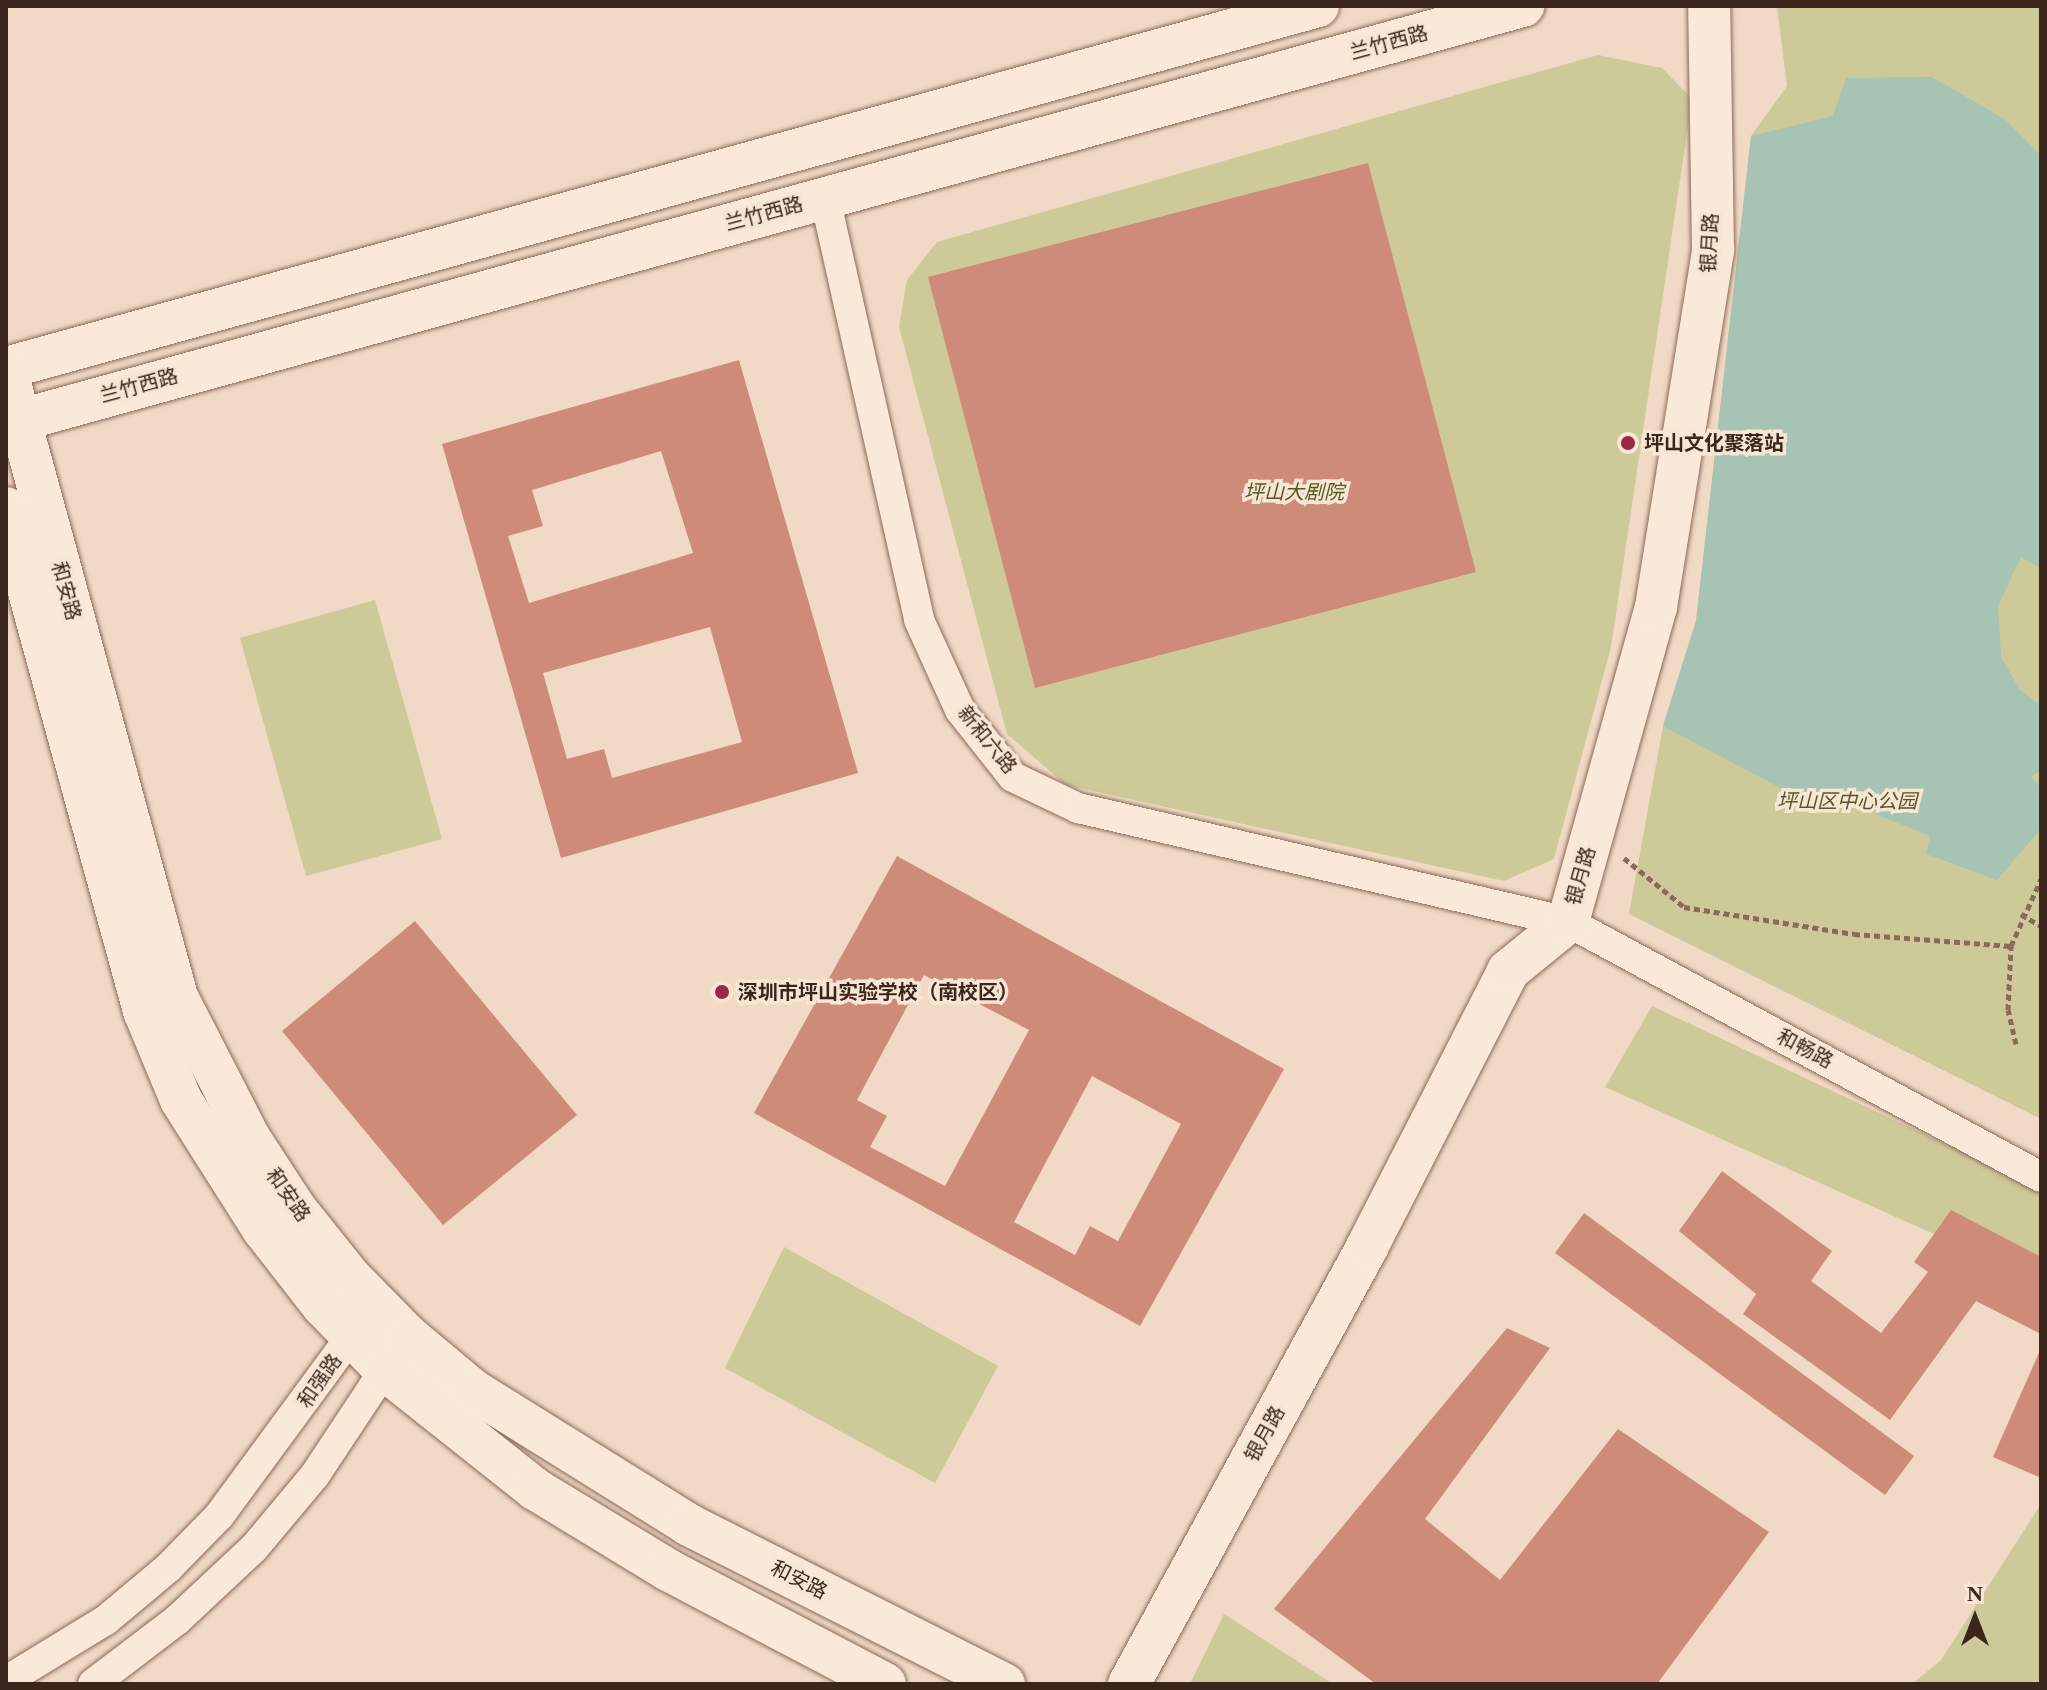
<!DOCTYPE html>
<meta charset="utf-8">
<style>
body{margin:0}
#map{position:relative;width:2047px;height:1690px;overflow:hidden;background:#f0dac5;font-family:"Times New Roman","Noto Sans SC",serif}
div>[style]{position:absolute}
.green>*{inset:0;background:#cec998}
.water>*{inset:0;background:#a6c3b4}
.building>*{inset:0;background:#cf8b79}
.path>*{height:5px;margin-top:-2.5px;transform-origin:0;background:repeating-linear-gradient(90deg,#8b6a5a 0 6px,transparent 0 10px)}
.roads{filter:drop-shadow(0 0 2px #8b6a5a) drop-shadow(0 0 2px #8b6a5a)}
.street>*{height:30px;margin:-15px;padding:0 15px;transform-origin:15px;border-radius:15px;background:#fae9d8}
.secondary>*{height:42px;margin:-21px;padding:0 21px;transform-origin:21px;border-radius:21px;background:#fae9d8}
.dots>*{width:22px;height:22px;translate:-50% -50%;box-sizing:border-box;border:4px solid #f7e6d4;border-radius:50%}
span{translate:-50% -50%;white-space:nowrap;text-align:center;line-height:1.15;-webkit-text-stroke:7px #f7e6d4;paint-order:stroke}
.street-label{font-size:20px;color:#3b261e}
.poi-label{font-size:20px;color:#3b261e;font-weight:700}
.left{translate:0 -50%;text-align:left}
.park-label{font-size:20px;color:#555824;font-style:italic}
.frame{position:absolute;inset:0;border:8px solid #3b261e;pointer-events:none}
.north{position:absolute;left:1935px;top:1578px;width:80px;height:80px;-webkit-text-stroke:6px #f7e6d4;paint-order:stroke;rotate:0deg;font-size:22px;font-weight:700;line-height:32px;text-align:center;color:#3b261e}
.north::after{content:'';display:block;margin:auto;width:28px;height:36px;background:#3b261e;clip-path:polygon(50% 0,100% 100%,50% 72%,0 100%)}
</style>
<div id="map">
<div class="green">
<div style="clip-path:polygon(1777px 6px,2041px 6px,2041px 1119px,1629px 914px,1663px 726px,1696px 621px,1751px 136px,1787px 86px)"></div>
<div style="clip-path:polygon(1598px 55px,1662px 68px,1692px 99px,1611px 647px,1554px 859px,1504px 881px,1066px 785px,1007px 734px,899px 327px,907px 280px,937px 242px)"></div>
<div style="clip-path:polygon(375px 600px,442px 839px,306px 876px,240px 638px)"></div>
<div style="clip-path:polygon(1652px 1006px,2041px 1189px,2041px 1282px,1605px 1087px)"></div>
<div style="clip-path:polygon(784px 1247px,998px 1366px,935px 1483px,725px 1368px)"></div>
<div style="clip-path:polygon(2041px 1504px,2041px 1684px,1912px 1684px,1941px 1660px)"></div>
<div style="clip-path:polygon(1224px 1614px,1333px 1684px,1190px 1684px)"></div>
</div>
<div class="water">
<div style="clip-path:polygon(1932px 77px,2006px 120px,2041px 156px,2041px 569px,2021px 557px,1998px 606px,2001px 657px,2020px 690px,2041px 706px,2041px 770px,2031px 777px,2041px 788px,2041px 829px,1997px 880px,1926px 854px,1930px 836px,1831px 796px,1824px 811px,1663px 726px,1696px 621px,1751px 136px,1833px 116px,1846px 78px)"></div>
</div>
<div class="building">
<div style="clip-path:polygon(1368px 163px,1476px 572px,1035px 688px,928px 277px)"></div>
<div style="clip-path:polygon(evenodd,739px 360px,858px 773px,561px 858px,442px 444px,739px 360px,661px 451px,693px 553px,529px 603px,508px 536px,543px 526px,532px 490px,661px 451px,739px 360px,710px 627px,742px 742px,612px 778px,604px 749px,567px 759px,543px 673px,710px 627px)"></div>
<div style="clip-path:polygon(evenodd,897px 856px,1284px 1069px,1140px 1326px,754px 1113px,897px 856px,924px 975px,1029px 1030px,945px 1186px,870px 1147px,887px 1116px,857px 1100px,924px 975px,897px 856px,1092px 1076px,1181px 1124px,1118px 1241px,1090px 1226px,1075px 1255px,1014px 1222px,1092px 1076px)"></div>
<div style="clip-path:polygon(415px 921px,577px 1115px,443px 1225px,282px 1031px)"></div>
<div style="clip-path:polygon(1722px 1171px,1832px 1251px,1811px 1281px,1881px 1333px,1928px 1272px,1914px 1262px,1951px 1210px,2041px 1257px,2041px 1334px,1976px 1301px,1890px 1420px,1743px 1314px,1756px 1294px,1679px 1231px)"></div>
<div style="clip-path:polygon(1584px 1213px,1914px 1456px,1885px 1495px,1555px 1253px)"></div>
<div style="clip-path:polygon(1507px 1328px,1550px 1348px,1425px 1519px,1500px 1580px,1618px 1429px,1769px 1532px,1657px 1684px,1376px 1684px,1274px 1609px)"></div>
<div style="clip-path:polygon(2041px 1348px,2041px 1478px,1993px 1457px)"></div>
</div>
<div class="path">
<div style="left:1624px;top:858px;width:77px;rotate:39.2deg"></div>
<div style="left:1684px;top:907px;width:172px;rotate:9deg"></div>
<div style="left:1854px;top:934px;width:157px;rotate:4.4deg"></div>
<div style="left:2021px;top:914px;width:23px;rotate:31deg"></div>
<div style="left:2016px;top:1044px;width:35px;rotate:-103deg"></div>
<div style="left:2008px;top:1010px;width:64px;rotate:-87.3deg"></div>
<div style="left:2011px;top:946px;width:73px;rotate:-65.9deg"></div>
</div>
<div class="roads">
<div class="street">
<div style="left:825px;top:198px;width:432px;rotate:77.4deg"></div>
<div style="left:919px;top:620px;width:99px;rotate:65.5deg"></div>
<div style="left:960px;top:710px;width:85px;rotate:51.7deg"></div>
<div style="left:1013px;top:777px;width:72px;rotate:25.5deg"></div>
<div style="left:1078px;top:808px;width:503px;rotate:13.1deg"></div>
<div style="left:1568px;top:922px;width:537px;rotate:28.33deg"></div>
<div style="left:6px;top:1681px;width:117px;rotate:-31.4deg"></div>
<div style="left:106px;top:1620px;width:81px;rotate:-40deg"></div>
<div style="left:168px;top:1568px;width:73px;rotate:-45.6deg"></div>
<div style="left:219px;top:1516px;width:223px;rotate:-53.7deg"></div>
<div style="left:351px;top:1336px;width:18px;rotate:-3deg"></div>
<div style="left:93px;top:1684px;width:106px;rotate:-37.3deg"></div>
<div style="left:177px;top:1620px;width:105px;rotate:-43.1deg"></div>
<div style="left:254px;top:1548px;width:95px;rotate:-50.1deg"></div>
<div style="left:315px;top:1475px;width:145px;rotate:-56.5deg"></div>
</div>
<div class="secondary">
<div style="left:6px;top:368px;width:1361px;rotate:-15.42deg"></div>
<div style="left:6px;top:369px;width:651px;rotate:74.77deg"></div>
<div style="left:177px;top:997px;width:160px;rotate:62.8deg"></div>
<div style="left:250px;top:1139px;width:82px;rotate:56.9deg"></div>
<div style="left:295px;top:1208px;width:88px;rotate:51.4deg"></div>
<div style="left:350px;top:1277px;width:81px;rotate:45.5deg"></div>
<div style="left:407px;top:1335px;width:87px;rotate:39.9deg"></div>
<div style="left:474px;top:1391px;width:253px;rotate:31.9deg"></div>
<div style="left:689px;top:1525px;width:353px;rotate:26.8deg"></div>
<div style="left:6px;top:424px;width:1574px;rotate:-15.41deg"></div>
<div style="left:6px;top:508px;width:522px;rotate:74.66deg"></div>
<div style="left:144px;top:1011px;width:96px;rotate:67.4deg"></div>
<div style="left:181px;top:1100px;width:153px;rotate:57.6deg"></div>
<div style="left:263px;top:1229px;width:98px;rotate:52.1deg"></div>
<div style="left:323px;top:1306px;width:89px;rotate:45.9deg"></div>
<div style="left:385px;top:1370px;width:191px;rotate:38.4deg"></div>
<div style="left:535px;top:1489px;width:156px;rotate:31.3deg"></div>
<div style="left:668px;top:1570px;width:245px;rotate:27.7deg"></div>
<div style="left:1129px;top:1684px;width:498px;rotate:-61.4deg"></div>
<div style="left:1367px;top:1247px;width:310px;rotate:-62.9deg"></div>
<div style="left:1508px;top:971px;width:77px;rotate:-39.2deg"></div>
<div style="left:1568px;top:922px;width:327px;rotate:-74.4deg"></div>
<div style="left:1656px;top:607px;width:362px;rotate:-80.9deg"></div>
<div style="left:1713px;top:250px;width:244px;rotate:-90.9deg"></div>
</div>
</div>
<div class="dots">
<div style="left:1628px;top:443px;background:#9c2841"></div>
<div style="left:722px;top:992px;background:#9c2841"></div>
</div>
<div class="street-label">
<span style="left:1389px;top:43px;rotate:-15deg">兰竹西路</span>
<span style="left:764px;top:214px;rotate:-15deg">兰竹西路</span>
<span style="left:1710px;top:243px;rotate:-87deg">银月路</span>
<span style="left:139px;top:386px;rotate:-15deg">兰竹西路</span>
<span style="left:66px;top:591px;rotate:75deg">和安路</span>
<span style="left:987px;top:740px;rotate:51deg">新和六路</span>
<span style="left:1581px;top:876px;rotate:-74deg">银月路</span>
<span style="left:1805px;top:1049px;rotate:28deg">和畅路</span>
<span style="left:288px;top:1195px;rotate:55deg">和安路</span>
<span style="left:320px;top:1381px;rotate:-55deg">和强路</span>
<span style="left:1265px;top:1434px;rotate:-61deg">银月路</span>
<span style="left:799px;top:1580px;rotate:27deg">和安路</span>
</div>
<div class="poi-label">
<span class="left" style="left:1644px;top:443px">坪山文化聚落站</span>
<span class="left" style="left:738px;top:992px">深圳市坪山实验学校（南校区）</span>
</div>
<div class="park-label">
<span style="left:1294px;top:492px">坪山大剧院</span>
<span style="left:1847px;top:801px">坪山区中心公园</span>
</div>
<div class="frame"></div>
<div class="north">N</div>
</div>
